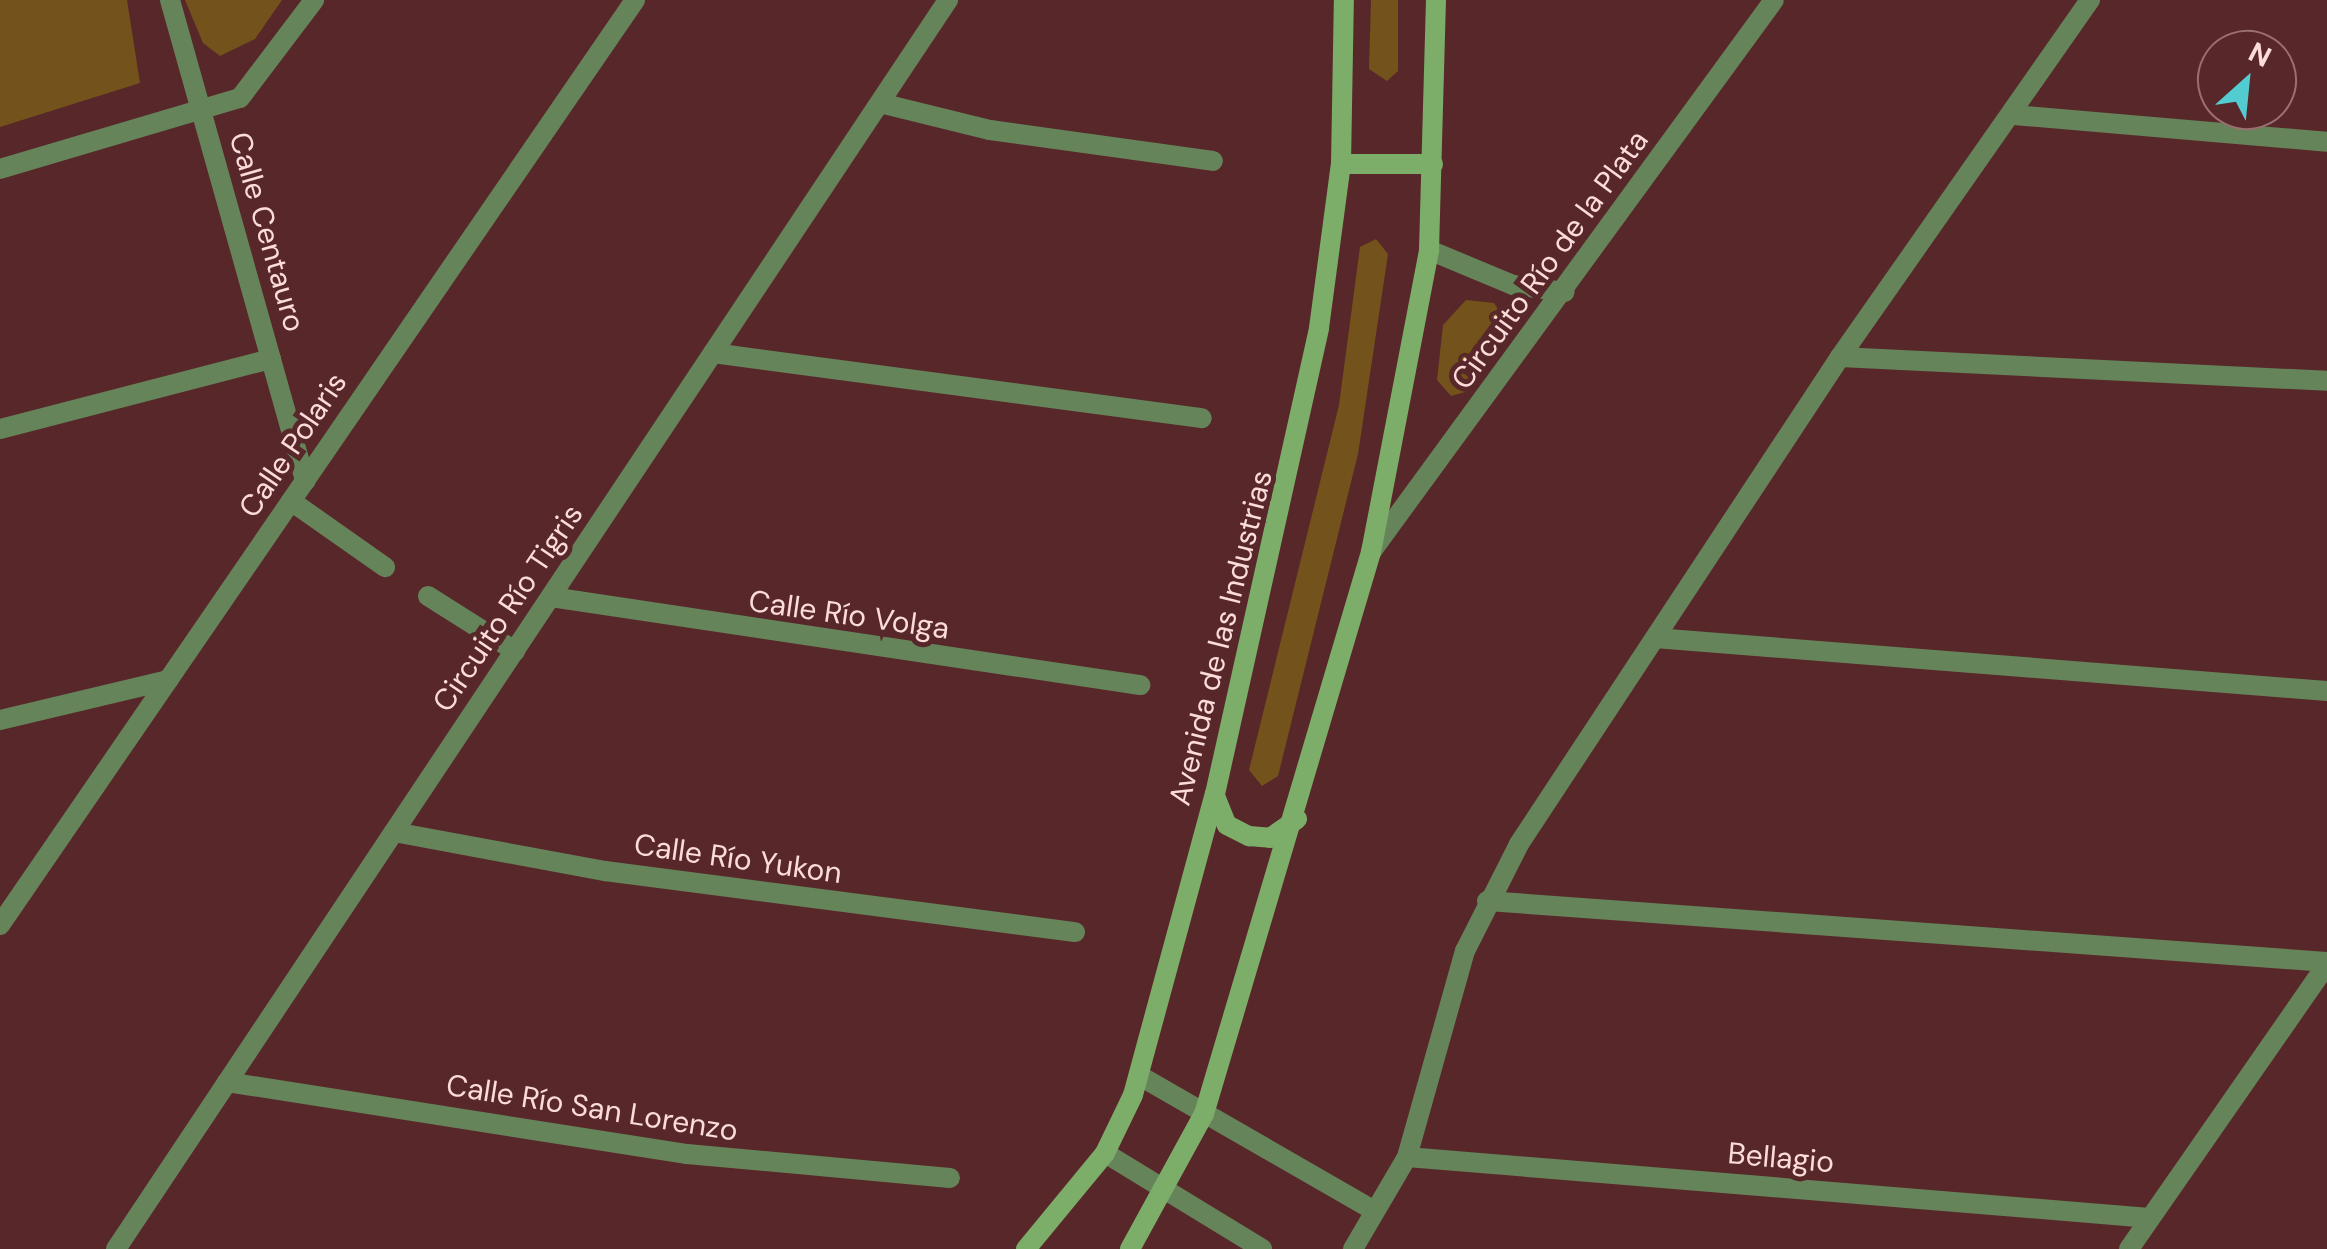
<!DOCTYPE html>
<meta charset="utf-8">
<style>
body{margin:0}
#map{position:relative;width:2327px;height:1249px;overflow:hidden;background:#58272a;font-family:"DM Sans",sans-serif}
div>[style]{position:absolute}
.green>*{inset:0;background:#73531b}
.lane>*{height:20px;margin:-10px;padding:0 10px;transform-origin:10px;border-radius:10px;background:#65845a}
.street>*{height:20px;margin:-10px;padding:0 10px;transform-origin:10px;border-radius:10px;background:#65845a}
.secondary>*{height:20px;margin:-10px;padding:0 10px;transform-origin:10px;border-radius:10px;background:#7cae6a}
span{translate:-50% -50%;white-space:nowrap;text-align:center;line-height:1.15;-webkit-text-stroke:10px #58272a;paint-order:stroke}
.street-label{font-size:30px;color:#fcdbdb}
.north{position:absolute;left:2197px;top:30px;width:100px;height:100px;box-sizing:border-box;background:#58272a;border:2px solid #9a6f71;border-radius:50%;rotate:27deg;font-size:28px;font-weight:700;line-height:40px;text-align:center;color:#fcdbdb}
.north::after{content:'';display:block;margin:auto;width:35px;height:45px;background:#52ccd0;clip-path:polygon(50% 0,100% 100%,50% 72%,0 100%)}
</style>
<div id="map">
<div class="green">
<div style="clip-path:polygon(0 0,127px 0,140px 83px,0 127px)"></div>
<div style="clip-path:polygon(185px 0,282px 0,255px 39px,220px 56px,203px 43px)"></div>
<div style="clip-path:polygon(1371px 0,1398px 0,1398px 71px,1387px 81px,1369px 69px)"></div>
<div style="clip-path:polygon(1376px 239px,1388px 254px,1358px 454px,1278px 776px,1262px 786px,1249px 770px,1339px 405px,1360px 247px)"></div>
<div style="clip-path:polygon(1466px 300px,1494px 303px,1509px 327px,1472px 390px,1451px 396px,1437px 380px,1443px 325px)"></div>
</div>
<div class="lane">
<div style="left:291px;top:501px;width:115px;rotate:35.1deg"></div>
<div style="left:428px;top:596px;width:103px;rotate:32.3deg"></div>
</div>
<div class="street">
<div style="left:170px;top:0;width:500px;rotate:74.3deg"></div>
<div style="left:880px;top:103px;width:113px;rotate:13.8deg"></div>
<div style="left:990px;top:130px;width:225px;rotate:7.9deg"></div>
<div style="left:2014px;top:115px;width:314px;rotate:4.9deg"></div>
<div style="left:0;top:169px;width:250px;rotate:-16.5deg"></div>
<div style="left:240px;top:98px;width:123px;rotate:-52.9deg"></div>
<div style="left:1429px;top:250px;width:91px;rotate:22.6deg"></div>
<div style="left:1513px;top:285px;width:52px;rotate:7.7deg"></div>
<div style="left:713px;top:353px;width:493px;rotate:7.6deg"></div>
<div style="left:1840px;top:357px;width:488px;rotate:2.8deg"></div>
<div style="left:0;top:429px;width:280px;rotate:-14.5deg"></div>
<div style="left:1371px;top:552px;width:683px;rotate:-53.87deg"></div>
<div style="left:551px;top:597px;width:596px;rotate:8.5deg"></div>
<div style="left:1655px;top:638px;width:674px;rotate:4.51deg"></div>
<div style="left:0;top:720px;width:173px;rotate:-13.4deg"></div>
<div style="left:394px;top:832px;width:215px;rotate:10.5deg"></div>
<div style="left:605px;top:871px;width:474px;rotate:7.4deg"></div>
<div style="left:1487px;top:901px;width:842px;rotate:4.15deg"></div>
<div style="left:0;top:925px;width:1122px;rotate:-55.53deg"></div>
<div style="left:1140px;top:1076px;width:269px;rotate:29.9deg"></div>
<div style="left:227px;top:1082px;width:466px;rotate:8.9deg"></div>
<div style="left:687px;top:1154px;width:264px;rotate:5.2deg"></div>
<div style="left:1105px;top:1153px;width:184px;rotate:31.4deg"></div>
<div style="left:1407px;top:1157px;width:745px;rotate:4.69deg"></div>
<div style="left:116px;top:1249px;width:1501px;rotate:-56.33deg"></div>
<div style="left:1353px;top:1249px;width:107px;rotate:-59.6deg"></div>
<div style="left:1407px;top:1157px;width:214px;rotate:-74.3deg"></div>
<div style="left:1465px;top:951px;width:120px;rotate:-63.2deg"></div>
<div style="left:1519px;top:844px;width:583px;rotate:-56.61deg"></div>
<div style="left:1840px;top:357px;width:436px;rotate:-55deg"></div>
<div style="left:2129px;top:1249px;width:347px;rotate:-55.2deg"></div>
</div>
<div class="secondary">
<div style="left:1341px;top:164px;width:92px"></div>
<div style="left:1215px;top:796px;width:31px;rotate:68deg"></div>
<div style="left:1227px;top:825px;width:25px;rotate:27deg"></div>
<div style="left:1249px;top:836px;width:21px;rotate:5deg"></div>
<div style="left:1270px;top:838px;width:33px;rotate:-35deg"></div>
<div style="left:1026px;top:1249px;width:124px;rotate:-50.5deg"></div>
<div style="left:1105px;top:1153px;width:64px;rotate:-64.2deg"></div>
<div style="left:1133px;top:1095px;width:312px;rotate:-74.8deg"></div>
<div style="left:1215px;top:794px;width:477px;rotate:-77.4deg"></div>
<div style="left:1319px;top:328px;width:165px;rotate:-82.4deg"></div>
<div style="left:1341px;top:164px;width:164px;rotate:-89deg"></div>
<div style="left:1130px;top:1249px;width:154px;rotate:-61.3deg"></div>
<div style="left:1204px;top:1114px;width:586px;rotate:-73.45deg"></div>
<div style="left:1371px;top:552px;width:308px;rotate:-79.1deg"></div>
<div style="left:1429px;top:250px;width:250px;rotate:-88.4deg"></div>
</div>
<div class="street-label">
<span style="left:267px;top:232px;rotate:74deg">Calle Centauro</span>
<span style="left:1550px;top:260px;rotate:-54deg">Circuito Río de la Plata</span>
<span style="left:293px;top:445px;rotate:-56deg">Calle Polaris</span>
<span style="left:508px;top:608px;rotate:-56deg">Circuito Río Tigris</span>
<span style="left:849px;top:615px;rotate:8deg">Calle Río Volga</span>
<span style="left:1221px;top:638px;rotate:-76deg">Avenida de las Industrias</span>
<span style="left:738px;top:859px;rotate:8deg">Calle Río Yukon</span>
<span style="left:592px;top:1108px;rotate:9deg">Calle Río San Lorenzo</span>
<span style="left:1781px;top:1158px;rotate:5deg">Bellagio</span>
</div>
<div class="north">N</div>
</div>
